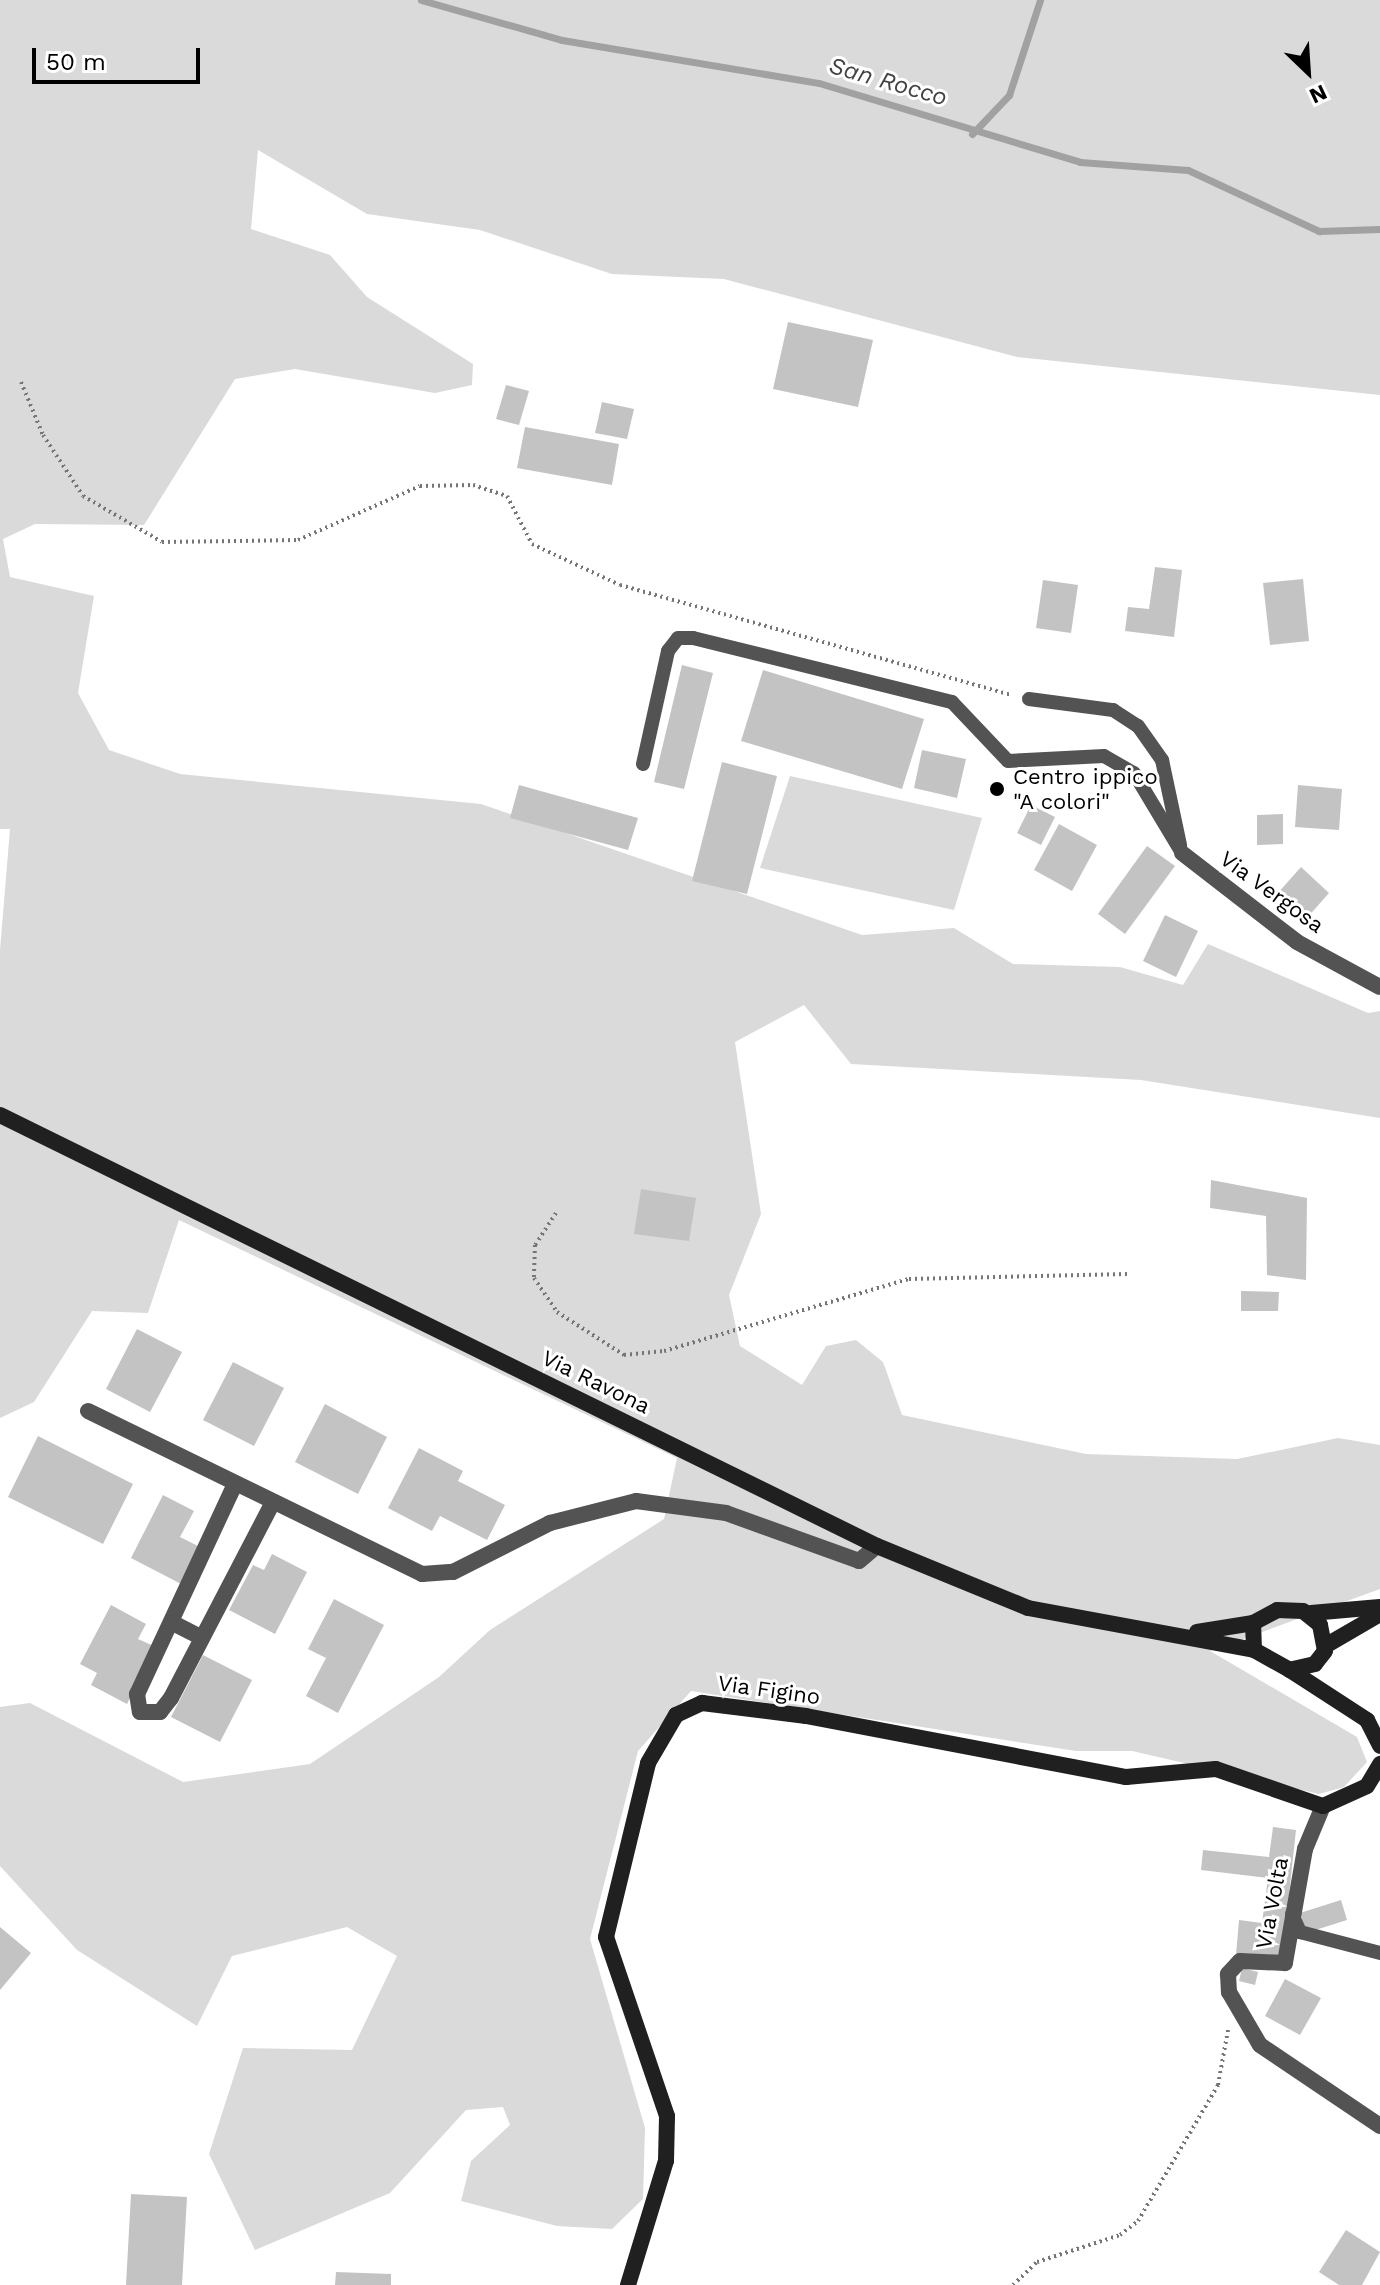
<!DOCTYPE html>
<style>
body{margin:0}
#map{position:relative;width:1380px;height:2285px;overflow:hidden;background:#fff;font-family:"Work Sans",sans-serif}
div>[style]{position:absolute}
.green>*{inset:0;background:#dadada}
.stream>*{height:7px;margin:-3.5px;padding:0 3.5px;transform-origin:3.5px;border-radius:3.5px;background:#a1a1a1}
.building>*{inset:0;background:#c3c3c3}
.path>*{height:4px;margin-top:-2px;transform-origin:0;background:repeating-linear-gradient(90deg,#757575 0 2px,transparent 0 6px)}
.lane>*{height:14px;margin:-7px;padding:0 7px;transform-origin:7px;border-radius:7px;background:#535353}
.street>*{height:16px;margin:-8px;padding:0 8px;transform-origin:8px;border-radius:8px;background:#535353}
.secondary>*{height:16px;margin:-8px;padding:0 8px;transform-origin:8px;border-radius:8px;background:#202020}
.dots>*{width:22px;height:22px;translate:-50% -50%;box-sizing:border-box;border:4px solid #fff;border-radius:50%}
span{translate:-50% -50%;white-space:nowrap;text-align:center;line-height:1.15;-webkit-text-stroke:6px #fff;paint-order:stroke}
.poi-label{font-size:22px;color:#000}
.left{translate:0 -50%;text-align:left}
.street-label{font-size:22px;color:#000}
.water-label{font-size:24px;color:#424242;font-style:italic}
.north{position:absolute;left:1268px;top:32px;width:80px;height:80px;-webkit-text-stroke:6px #fff;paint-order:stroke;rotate:155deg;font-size:22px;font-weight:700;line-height:32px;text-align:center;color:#000}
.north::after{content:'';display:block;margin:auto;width:28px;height:36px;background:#000;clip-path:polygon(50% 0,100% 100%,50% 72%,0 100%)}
.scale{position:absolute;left:32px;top:48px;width:168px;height:36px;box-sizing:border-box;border:4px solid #000;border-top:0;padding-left:10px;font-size:24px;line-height:28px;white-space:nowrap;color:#000;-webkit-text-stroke:6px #fff;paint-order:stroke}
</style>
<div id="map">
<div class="green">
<div style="clip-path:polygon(0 0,1380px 0,1380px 395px,1017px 357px,724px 279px,612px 274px,480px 230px,367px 214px,258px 150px,251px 229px,330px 255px,367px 297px,473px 364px,472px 385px,435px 393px,295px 369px,235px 379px,144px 525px,35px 524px,3px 539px,10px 577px,94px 596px,78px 693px,109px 750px,180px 774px,481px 804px,862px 935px,954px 928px,1013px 964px,1120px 967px,1183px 985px,1208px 944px,1368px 1013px,1380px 1011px,1380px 1118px,1141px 1080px,851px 1064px,804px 1005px,735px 1042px,761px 1214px,729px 1295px,740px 1346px,802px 1385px,826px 1346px,856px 1340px,883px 1362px,902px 1415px,1086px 1454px,1237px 1459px,1338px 1438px,1380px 1445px,1380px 1589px,1210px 1651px,1357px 1737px,1367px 1762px,1344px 1787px,1319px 1794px,1132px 1751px,1076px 1751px,691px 1691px,638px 1751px,590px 1939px,645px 2128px,643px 2199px,612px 2229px,557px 2226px,461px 2201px,471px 2161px,510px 2125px,503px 2107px,466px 2110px,390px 2193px,255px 2250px,209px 2154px,243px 2048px,352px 2050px,397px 1956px,347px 1927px,232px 1956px,197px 2026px,77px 1950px,0 1866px,0 1707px,30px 1703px,183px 1782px,310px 1764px,439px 1677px,490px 1630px,664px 1519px,677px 1458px,179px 1220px,148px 1313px,92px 1311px,34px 1402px,0 1418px,0 950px,10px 829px,0 829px)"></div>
<div style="clip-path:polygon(790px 776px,982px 818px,954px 910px,760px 868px)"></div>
</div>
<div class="stream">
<div style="left:421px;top:0;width:147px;rotate:15.8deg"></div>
<div style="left:562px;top:40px;width:261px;rotate:9.5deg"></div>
<div style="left:819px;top:83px;width:273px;rotate:16.8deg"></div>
<div style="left:1080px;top:162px;width:108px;rotate:4.2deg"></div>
<div style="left:1188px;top:170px;width:145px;rotate:25deg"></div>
<div style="left:1319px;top:231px;width:61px;rotate:-1.9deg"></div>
<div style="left:972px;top:134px;width:54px;rotate:-46.5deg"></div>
<div style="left:1009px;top:95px;width:100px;rotate:-71.9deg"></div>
</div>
<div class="building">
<div style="clip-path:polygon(788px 322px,873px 340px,858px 407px,773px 389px)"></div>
<div style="clip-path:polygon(506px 385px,529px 391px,519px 425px,496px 419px)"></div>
<div style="clip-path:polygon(602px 402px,634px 409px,627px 439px,595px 433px)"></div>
<div style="clip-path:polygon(525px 427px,619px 444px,612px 485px,517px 468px)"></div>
<div style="clip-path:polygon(1155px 567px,1182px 570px,1174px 637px,1125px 631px,1128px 607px,1149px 609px)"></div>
<div style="clip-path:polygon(1303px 579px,1309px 641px,1270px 645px,1263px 583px)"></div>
<div style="clip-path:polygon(1043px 580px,1078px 585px,1071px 633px,1036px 628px)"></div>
<div style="clip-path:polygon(682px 665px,713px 673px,684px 789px,654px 782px)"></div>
<div style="clip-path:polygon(763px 670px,924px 719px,902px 789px,741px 741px)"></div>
<div style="clip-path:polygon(922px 750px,966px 759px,957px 798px,914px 788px)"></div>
<div style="clip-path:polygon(722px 762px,777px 776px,747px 894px,692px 881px)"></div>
<div style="clip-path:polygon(519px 785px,638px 818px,628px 850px,510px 818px)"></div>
<div style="clip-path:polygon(1298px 785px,1342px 789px,1339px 830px,1295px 827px)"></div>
<div style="clip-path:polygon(1031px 805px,1055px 817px,1041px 845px,1017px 833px)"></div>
<div style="clip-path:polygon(1283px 814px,1283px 844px,1257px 845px,1257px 815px)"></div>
<div style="clip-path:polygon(1059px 824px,1097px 845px,1072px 891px,1034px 870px)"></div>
<div style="clip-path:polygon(1147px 846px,1175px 866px,1125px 934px,1098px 914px)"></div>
<div style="clip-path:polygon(1301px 867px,1329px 893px,1306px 919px,1277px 894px)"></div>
<div style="clip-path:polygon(1165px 915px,1198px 931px,1176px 977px,1143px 961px)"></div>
<div style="clip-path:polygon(1211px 1180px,1307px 1198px,1306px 1280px,1267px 1275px,1266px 1216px,1210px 1208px)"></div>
<div style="clip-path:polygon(641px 1189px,696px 1198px,689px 1241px,634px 1234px)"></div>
<div style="clip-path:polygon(1241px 1291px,1279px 1292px,1278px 1311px,1241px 1311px)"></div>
<div style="clip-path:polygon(137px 1329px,182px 1352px,150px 1412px,106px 1389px)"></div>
<div style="clip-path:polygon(233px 1362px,284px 1388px,254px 1446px,203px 1420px)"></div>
<div style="clip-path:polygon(325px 1404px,387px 1437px,358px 1494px,295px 1462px)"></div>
<div style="clip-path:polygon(38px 1436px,133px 1484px,103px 1544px,8px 1497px)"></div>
<div style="clip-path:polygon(419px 1448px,463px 1471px,458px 1481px,505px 1505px,487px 1540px,440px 1516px,432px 1531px,388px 1508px)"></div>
<div style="clip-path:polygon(163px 1495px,194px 1511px,180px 1537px,204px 1549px,185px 1586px,131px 1558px)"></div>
<div style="clip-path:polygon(272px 1554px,307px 1572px,275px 1634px,229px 1610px,253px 1565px,264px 1570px)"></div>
<div style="clip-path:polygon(334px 1599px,384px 1625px,338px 1713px,306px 1696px,326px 1658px,308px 1649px)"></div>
<div style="clip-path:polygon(111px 1605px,146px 1624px,138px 1639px,156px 1647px,127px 1704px,91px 1685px,97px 1673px,80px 1664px)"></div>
<div style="clip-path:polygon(203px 1655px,252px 1680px,220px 1742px,171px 1717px)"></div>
<div style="clip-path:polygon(1273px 1827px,1296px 1830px,1282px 1959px,1236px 1955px,1239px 1920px,1262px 1923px,1268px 1878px,1201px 1870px,1203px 1850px,1269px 1857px)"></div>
<div style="clip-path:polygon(1341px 1900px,1347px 1920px,1306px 1933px,1300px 1913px)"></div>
<div style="clip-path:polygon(0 1927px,31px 1953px,0 1990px)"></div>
<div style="clip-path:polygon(1242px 1968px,1258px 1972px,1255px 1985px,1239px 1981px)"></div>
<div style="clip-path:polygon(1285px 1979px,1321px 1998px,1300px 2035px,1265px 2016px)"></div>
<div style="clip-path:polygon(131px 2194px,187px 2197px,182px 2285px,126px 2285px)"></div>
<div style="clip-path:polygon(1346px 2230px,1380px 2252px,1362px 2285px,1339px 2285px,1319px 2272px)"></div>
<div style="clip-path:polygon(336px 2272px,391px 2274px,391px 2285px,335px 2285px)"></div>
</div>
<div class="path">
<div style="left:21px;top:382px;width:57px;rotate:67.5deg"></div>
<div style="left:43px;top:435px;width:73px;rotate:56.7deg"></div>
<div style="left:83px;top:496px;width:91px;rotate:30.2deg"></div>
<div style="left:162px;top:542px;width:136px;rotate:-0.8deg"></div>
<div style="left:298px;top:540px;width:133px;rotate:-23.9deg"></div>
<div style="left:420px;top:486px;width:53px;rotate:-1.1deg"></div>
<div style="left:473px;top:485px;width:36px;rotate:18deg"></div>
<div style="left:507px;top:496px;width:54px;rotate:62.5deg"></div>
<div style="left:532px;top:544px;width:97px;rotate:25deg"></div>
<div style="left:620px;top:585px;width:407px;rotate:15.7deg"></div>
<div style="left:556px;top:1213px;width:38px;rotate:123deg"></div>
<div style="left:535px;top:1245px;width:33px;rotate:92deg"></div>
<div style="left:534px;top:1278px;width:41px;rotate:55.9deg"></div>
<div style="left:557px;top:1312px;width:80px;rotate:32.7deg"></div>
<div style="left:624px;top:1355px;width:40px;rotate:-5.7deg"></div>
<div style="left:664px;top:1351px;width:255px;rotate:-16.4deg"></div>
<div style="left:909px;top:1279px;width:218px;rotate:-1.3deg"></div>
<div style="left:1013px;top:2285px;width:33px;rotate:-44deg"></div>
<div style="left:1037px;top:2262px;width:87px;rotate:-18deg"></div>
<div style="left:1120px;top:2235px;width:23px;rotate:-38deg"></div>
<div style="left:1138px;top:2221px;width:158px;rotate:-59.5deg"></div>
<div style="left:1218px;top:2085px;width:56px;rotate:-79.7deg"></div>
</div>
<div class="lane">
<div style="left:1029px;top:699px;width:85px;rotate:7.5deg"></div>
<div style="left:1113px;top:710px;width:30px;rotate:33deg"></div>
<div style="left:1138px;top:726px;width:42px;rotate:54.8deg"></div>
<div style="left:1162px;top:760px;width:87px;rotate:78deg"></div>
<div style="left:643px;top:764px;width:116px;rotate:-77.5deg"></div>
<div style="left:668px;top:651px;width:16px;rotate:-52deg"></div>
<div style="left:678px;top:638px;width:15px"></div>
<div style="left:693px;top:638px;width:267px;rotate:13.9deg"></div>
<div style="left:952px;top:702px;width:81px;rotate:46.5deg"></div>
<div style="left:1008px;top:761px;width:96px;rotate:-3deg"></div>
<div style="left:1104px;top:756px;width:34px;rotate:30deg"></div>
<div style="left:1134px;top:773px;width:93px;rotate:59deg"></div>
<div style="left:1292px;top:1914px;width:20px;rotate:66deg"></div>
<div style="left:1300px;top:1932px;width:83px;rotate:14.7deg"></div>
</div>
<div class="street">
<div style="left:1182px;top:853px;width:145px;rotate:37.7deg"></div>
<div style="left:1297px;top:942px;width:94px;rotate:28.5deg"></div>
<div style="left:88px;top:1411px;width:372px;rotate:26deg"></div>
<div style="left:422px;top:1574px;width:31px;rotate:-4deg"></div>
<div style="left:453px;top:1572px;width:109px;rotate:-26.8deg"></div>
<div style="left:550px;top:1523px;width:89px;rotate:-14.3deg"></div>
<div style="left:636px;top:1501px;width:91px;rotate:7.6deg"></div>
<div style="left:726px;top:1513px;width:141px;rotate:19.8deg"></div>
<div style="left:859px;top:1561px;width:23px;rotate:-40deg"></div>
<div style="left:235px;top:1484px;width:232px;rotate:115deg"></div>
<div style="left:137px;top:1694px;width:18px;rotate:81deg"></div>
<div style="left:140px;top:1712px;width:20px"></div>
<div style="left:160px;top:1712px;width:18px;rotate:-52deg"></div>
<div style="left:171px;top:1698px;width:221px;rotate:-62.5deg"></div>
<div style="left:173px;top:1623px;width:31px;rotate:27deg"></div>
<div style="left:1323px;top:1806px;width:47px;rotate:112.7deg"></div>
<div style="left:1305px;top:1849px;width:116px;rotate:100deg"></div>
<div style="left:1285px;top:1963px;width:45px;rotate:-177.5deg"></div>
<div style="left:1240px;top:1961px;width:18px;rotate:133deg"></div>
<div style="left:1228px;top:1974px;width:18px;rotate:87deg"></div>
<div style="left:1229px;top:1992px;width:61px;rotate:59.7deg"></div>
<div style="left:1260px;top:2045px;width:145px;rotate:34deg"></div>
</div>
<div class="secondary">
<div style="left:0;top:1115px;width:977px;rotate:26.17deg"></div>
<div style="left:877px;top:1546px;width:163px;rotate:22.3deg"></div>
<div style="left:1028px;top:1608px;width:230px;rotate:10.5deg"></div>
<div style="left:1277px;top:1610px;width:26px;rotate:2deg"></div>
<div style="left:1303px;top:1611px;width:22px;rotate:39deg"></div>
<div style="left:1320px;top:1625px;width:26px;rotate:79deg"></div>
<div style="left:1325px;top:1651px;width:16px;rotate:128deg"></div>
<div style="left:1315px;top:1664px;width:26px;rotate:167deg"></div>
<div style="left:1290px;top:1670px;width:41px;rotate:-150.9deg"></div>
<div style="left:1254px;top:1650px;width:27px;rotate:-92deg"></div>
<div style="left:1253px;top:1623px;width:27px;rotate:-28deg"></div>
<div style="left:1311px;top:1613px;width:69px;rotate:-5deg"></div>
<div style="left:1197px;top:1632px;width:57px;rotate:-9.1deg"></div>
<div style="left:1325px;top:1646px;width:64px;rotate:-30.2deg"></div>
<div style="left:1290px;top:1670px;width:92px;rotate:33deg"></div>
<div style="left:1367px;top:1720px;width:29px;rotate:63deg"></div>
<div style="left:628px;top:2285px;width:130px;rotate:-73deg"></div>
<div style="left:666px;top:2161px;width:45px;rotate:-88.7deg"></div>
<div style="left:667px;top:2116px;width:189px;rotate:-108.8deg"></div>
<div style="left:606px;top:1937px;width:179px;rotate:-76.4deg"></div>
<div style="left:648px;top:1763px;width:56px;rotate:-59.7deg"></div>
<div style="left:676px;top:1715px;width:29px;rotate:-25deg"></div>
<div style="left:702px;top:1703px;width:105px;rotate:7.1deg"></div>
<div style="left:806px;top:1716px;width:326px;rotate:10.8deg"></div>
<div style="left:1126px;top:1777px;width:90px;rotate:-5.1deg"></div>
<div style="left:1216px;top:1769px;width:113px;rotate:19.1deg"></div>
<div style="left:1323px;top:1806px;width:48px;rotate:-24.4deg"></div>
<div style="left:1367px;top:1786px;width:26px;rotate:-59deg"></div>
</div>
<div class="dots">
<div style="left:997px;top:789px;background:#000"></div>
</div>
<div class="poi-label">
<span class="left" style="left:1013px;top:789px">Centro ippico<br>"A colori"</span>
</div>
<div class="street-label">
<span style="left:1272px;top:892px;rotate:36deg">Via Vergosa</span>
<span style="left:596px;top:1382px;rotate:26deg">Via Ravona</span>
<span style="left:769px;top:1690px;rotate:8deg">Via Figino</span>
<span style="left:1272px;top:1903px;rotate:-79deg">Via Volta</span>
</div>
<div class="water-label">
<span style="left:888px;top:82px;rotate:16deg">San Rocco</span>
</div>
<div class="north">N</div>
<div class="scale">50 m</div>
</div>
